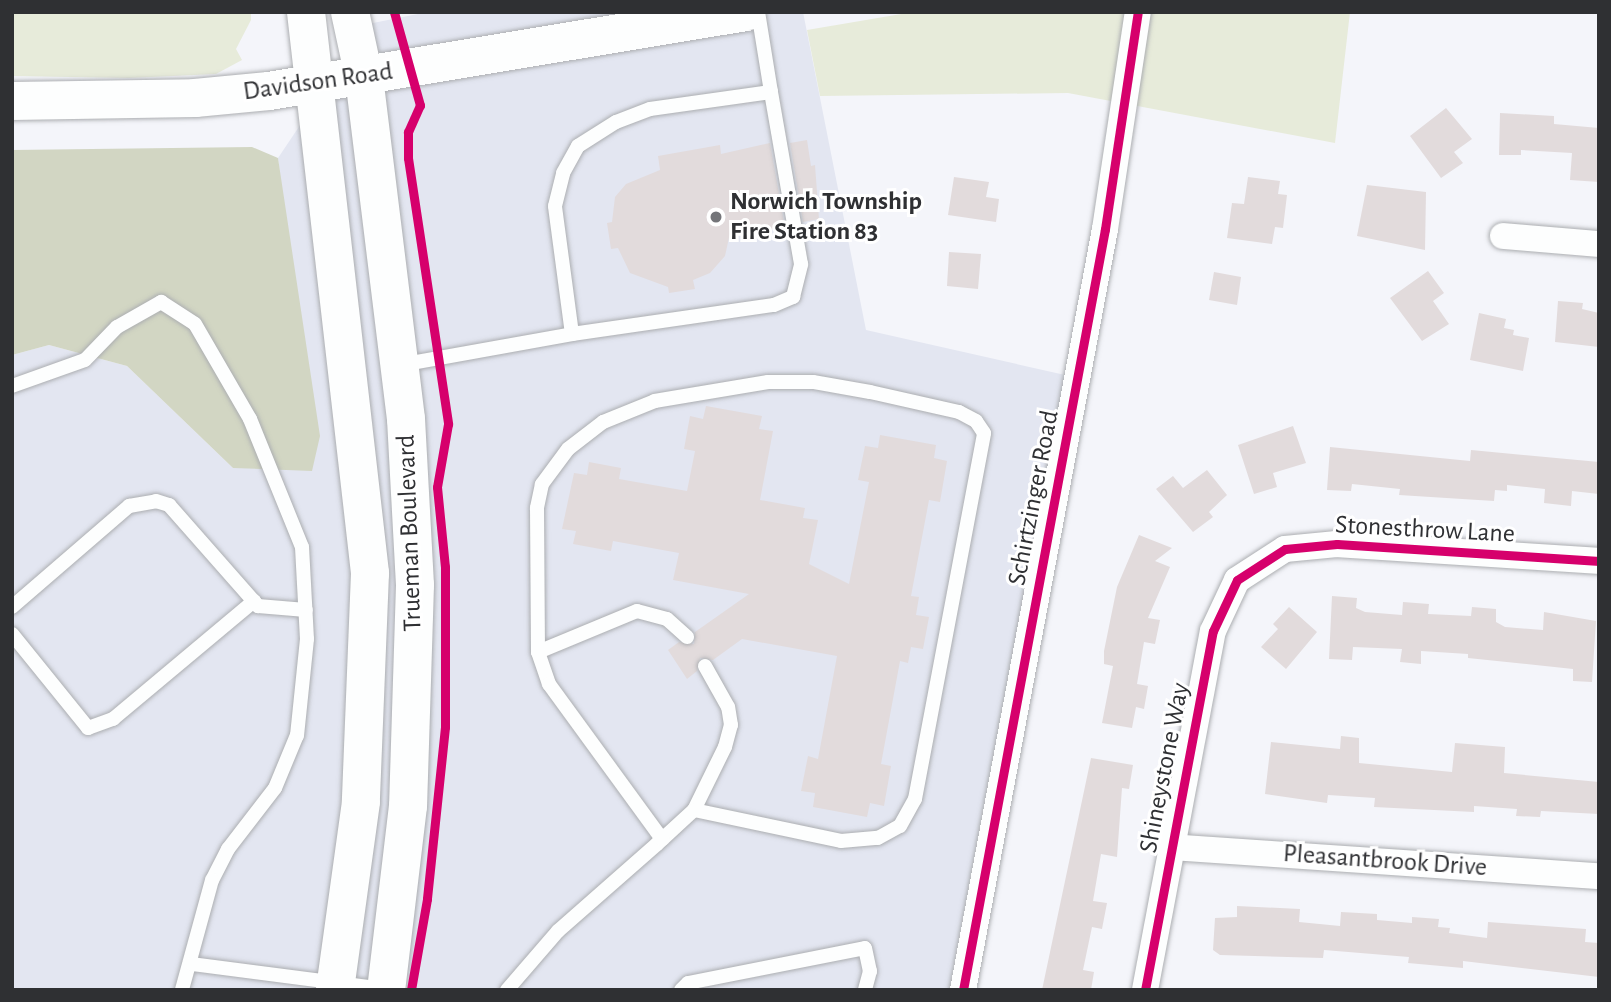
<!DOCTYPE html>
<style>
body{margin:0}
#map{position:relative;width:1611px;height:1002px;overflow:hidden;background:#f4f5fa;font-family:"Alegreya Sans",sans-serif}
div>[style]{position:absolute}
.built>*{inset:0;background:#e3e6f1}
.green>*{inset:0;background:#e7ebda}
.forest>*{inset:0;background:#d2d6c3}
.building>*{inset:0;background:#e2dbdc}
.roads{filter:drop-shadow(0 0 2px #acaeb1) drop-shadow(0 0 2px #acaeb1)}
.service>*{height:14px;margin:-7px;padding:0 7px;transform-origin:7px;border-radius:7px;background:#fdfefe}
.minor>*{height:26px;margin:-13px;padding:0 13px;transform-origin:13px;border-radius:13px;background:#fdfefe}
.secondary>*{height:38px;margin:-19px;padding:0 19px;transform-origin:19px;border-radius:19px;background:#fdfefe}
.cycleway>*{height:9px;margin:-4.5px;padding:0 4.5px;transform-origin:4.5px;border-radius:4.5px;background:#d6006c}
.dots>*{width:19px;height:19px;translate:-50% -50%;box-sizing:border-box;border:4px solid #fff;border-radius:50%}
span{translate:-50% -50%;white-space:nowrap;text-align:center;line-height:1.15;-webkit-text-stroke:6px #fff;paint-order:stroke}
.street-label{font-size:26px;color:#2f3033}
.poi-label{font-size:26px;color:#2f3033;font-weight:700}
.left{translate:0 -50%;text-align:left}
.frame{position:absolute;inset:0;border:14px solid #2f3033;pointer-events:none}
</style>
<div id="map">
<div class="built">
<div style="clip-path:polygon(428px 12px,803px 12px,866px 330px,1065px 375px,949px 990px,12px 990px,12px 355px,49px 345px,127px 366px,233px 468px,280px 175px,278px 158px,368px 24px)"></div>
</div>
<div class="green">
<div style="clip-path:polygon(12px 12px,251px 12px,251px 20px,236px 49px,242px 60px,216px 74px,129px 78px,12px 76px)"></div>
<div style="clip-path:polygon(913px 12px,1350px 12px,1335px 143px,1068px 93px,820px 96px,807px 30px)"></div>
</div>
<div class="forest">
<div style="clip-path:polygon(252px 147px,278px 158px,320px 436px,312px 471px,233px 468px,127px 366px,49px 345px,12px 355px,12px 150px)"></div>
</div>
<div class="building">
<div style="clip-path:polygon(1446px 108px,1472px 139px,1454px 152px,1463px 163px,1441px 178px,1410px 136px)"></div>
<div style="clip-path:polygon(1500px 113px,1554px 116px,1554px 124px,1599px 128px,1599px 182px,1570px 180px,1572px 153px,1521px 150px,1521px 155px,1499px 155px)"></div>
<div style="clip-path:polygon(807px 140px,811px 166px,815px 165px,819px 219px,803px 222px,790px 143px)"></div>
<div style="clip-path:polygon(770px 143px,785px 228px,730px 233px,725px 256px,710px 273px,693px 280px,695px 289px,669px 293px,668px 287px,630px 273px,618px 248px,611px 249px,607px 223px,612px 222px,615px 197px,626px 184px,660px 170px,658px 156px,720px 145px,721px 154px)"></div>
<div style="clip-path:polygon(954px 177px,989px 182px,986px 197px,999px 199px,996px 222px,948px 215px)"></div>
<div style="clip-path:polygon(1248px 177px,1280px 181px,1278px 194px,1287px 195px,1283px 228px,1275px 227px,1272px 244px,1227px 238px,1232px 203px,1244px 204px)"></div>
<div style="clip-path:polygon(1367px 185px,1426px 192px,1425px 250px,1357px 236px)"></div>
<div style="clip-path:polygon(949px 252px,981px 254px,978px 289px,947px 286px)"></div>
<div style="clip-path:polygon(1428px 271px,1444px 293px,1433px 301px,1449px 324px,1422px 341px,1390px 298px)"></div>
<div style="clip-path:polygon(1214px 272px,1241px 277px,1237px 305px,1209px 300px)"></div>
<div style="clip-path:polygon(1558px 301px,1583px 303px,1582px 309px,1599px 313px,1599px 347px,1555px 342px)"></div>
<div style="clip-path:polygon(1479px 313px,1506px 319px,1504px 328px,1514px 330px,1513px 335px,1529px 338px,1523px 371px,1470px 360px)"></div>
<div style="clip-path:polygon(706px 406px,762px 416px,759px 429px,773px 431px,760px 500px,805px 508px,803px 518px,818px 520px,809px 564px,849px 584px,869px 482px,858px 480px,865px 446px,878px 448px,880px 435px,936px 445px,934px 458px,947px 461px,940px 502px,929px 500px,911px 596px,919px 597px,916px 615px,929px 617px,923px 649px,911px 647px,908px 663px,900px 661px,881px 764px,891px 766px,884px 806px,870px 803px,867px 817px,813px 807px,815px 793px,801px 791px,808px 756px,818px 759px,837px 656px,742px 639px,713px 660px,700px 658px,697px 671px,687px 679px,668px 650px,679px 642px,694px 644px,695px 632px,749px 594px,673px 580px,679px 553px,613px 541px,611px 551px,573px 544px,576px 531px,562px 529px,574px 473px,587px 475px,589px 462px,621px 468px,619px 479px,687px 491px,695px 451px,684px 449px,690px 416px,703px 419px)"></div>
<div style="clip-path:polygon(1293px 426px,1306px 463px,1273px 473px,1277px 487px,1254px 494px,1238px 445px)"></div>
<div style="clip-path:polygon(1330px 447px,1470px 461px,1471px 450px,1599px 462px,1599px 494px,1572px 491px,1571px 506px,1544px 503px,1545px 489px,1507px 485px,1507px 491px,1495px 490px,1494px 501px,1399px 495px,1400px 489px,1352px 484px,1351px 491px,1327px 490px)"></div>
<div style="clip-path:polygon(1207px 470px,1227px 495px,1209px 512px,1213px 517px,1193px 532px,1156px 489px,1173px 476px,1183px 488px)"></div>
<div style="clip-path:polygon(1139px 535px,1172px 548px,1155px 561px,1170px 567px,1148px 618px,1160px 620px,1155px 644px,1144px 642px,1137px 684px,1148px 686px,1144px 709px,1136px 707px,1132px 728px,1102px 723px,1113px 666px,1104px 664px,1104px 651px,1117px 587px)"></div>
<div style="clip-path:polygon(1332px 596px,1357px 598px,1356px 608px,1365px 612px,1402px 615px,1403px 602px,1429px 604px,1428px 614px,1471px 616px,1472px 607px,1496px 609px,1496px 622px,1505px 627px,1543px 630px,1544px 612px,1596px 621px,1592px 682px,1573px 681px,1573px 669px,1468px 658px,1468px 654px,1421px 651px,1421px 664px,1400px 662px,1402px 649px,1353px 647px,1352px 660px,1329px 659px)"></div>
<div style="clip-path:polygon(1289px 607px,1317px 632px,1286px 669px,1261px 647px,1278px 629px,1273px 624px)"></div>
<div style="clip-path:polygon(1341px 736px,1359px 738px,1359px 763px,1452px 772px,1455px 743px,1505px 747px,1504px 773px,1599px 782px,1599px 814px,1541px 811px,1540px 817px,1516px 816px,1517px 809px,1474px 806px,1474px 812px,1374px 807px,1375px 798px,1328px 795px,1327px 803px,1265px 794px,1271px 742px,1340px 749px)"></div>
<div style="clip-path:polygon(1091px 758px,1133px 765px,1129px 789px,1122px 788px,1117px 857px,1101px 854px,1093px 901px,1107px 903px,1102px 929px,1092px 927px,1083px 970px,1094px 972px,1091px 990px,1042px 990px)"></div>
<div style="clip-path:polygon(1237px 906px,1300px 909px,1299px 922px,1340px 926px,1341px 912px,1377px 914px,1377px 920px,1412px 923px,1412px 917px,1439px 919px,1438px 927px,1450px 928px,1449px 933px,1487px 938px,1488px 922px,1586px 929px,1585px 942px,1599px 943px,1599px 977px,1463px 961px,1463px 968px,1408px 963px,1409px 957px,1324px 950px,1323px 958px,1220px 955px,1213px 950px,1215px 918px,1237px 917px)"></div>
</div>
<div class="roads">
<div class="service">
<div style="left:572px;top:334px;width:204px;rotate:-8.2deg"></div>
<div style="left:774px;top:305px;width:21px;rotate:-23deg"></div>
<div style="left:793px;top:297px;width:34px;rotate:-76deg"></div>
<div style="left:801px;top:264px;width:175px;rotate:-99.9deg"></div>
<div style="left:400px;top:365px;width:175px;rotate:-10.2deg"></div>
<div style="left:572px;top:334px;width:129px;rotate:-97.6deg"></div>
<div style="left:555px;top:206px;width:34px;rotate:-76deg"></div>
<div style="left:563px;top:173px;width:31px;rotate:-61deg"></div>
<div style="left:578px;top:146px;width:45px;rotate:-32.3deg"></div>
<div style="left:616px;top:122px;width:36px;rotate:-21deg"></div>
<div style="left:650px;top:109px;width:122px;rotate:-8deg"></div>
<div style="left:771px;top:92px;width:81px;rotate:-99.2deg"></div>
<div style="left:12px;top:386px;width:77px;rotate:-19.6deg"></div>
<div style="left:85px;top:360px;width:46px;rotate:-45.9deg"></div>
<div style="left:117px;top:327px;width:51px;rotate:-29.6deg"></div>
<div style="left:161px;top:302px;width:40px;rotate:32.9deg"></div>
<div style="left:195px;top:324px;width:110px;rotate:59.9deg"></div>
<div style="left:250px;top:419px;width:138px;rotate:67.9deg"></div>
<div style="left:302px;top:547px;width:92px;rotate:86.9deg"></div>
<div style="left:307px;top:639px;width:97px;rotate:95.9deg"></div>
<div style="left:297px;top:735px;width:57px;rotate:112.5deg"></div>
<div style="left:275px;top:788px;width:77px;rotate:127.6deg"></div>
<div style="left:228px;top:849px;width:35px;rotate:117deg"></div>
<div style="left:212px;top:880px;width:114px;rotate:105.3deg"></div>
<div style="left:12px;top:607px;width:155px;rotate:-40.8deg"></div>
<div style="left:129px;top:506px;width:27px;rotate:-10deg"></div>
<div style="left:156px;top:501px;width:14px;rotate:17deg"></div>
<div style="left:169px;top:505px;width:135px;rotate:48.6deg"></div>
<div style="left:258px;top:606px;width:48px;rotate:4.8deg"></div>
<div style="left:12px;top:634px;width:121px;rotate:51deg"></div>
<div style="left:88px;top:728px;width:27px;rotate:-20deg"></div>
<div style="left:113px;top:719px;width:184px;rotate:-39.9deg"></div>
<div style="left:538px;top:652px;width:107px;rotate:-22.5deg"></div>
<div style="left:637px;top:611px;width:31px;rotate:15deg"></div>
<div style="left:667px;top:619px;width:27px;rotate:42deg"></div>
<div style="left:694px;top:810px;width:70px;rotate:-63.8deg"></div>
<div style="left:725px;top:747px;width:23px;rotate:-75deg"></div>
<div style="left:731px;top:725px;width:18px;rotate:-99deg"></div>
<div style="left:728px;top:707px;width:47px;rotate:-119.3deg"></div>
<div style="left:192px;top:964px;width:194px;rotate:7.4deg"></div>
<div style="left:507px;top:990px;width:78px;rotate:-49.2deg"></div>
<div style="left:558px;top:931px;width:132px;rotate:-41.3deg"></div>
<div style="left:657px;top:844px;width:50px;rotate:-42.6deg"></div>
<div style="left:694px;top:810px;width:150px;rotate:11.9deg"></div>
<div style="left:841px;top:841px;width:37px;rotate:-5deg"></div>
<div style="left:878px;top:838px;width:25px;rotate:-29deg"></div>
<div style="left:900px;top:826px;width:31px;rotate:-61deg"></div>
<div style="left:915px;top:799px;width:372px;rotate:-79.3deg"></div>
<div style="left:984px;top:433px;width:14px;rotate:-124deg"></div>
<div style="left:976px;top:421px;width:19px;rotate:-152deg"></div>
<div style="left:959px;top:412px;width:91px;rotate:-167.3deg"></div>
<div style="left:870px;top:392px;width:58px;rotate:-170deg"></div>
<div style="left:813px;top:382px;width:45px;rotate:180deg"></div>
<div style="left:768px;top:382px;width:115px;rotate:170.5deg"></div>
<div style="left:655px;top:401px;width:56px;rotate:158deg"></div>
<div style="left:603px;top:422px;width:44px;rotate:142.4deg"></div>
<div style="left:568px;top:449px;width:44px;rotate:126.6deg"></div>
<div style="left:542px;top:484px;width:25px;rotate:102deg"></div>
<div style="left:537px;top:508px;width:144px;rotate:89.6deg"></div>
<div style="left:538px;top:652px;width:34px;rotate:71deg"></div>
<div style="left:549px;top:684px;width:192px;rotate:53.9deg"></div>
<div style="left:681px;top:990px;width:10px;rotate:-45deg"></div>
<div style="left:688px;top:983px;width:180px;rotate:-11.2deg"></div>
<div style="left:865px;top:948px;width:24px;rotate:78deg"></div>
<div style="left:870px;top:971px;width:20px;rotate:105deg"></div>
</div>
<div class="minor">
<div style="left:1503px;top:236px;width:96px;rotate:4.8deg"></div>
<div style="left:1170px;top:847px;width:430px;rotate:3.9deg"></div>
<div style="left:963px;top:990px;width:774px;rotate:-79.43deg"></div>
<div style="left:1105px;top:229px;width:219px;rotate:-81.4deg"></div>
<div style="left:1145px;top:990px;width:365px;rotate:-79.3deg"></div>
<div style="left:1213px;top:631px;width:56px;rotate:-64.8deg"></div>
<div style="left:1237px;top:580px;width:57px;rotate:-32.9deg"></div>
<div style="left:1285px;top:549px;width:52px;rotate:-5.5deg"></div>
<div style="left:1337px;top:544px;width:263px;rotate:3.7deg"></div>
</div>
<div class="secondary">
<div style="left:306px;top:12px;width:565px;rotate:83.49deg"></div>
<div style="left:370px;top:573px;width:229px;rotate:92.3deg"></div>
<div style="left:361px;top:802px;width:190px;rotate:97.9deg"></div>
<div style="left:350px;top:12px;width:66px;rotate:77.8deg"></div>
<div style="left:364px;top:77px;width:345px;rotate:83deg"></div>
<div style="left:406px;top:419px;width:166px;rotate:86.9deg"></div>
<div style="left:415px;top:585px;width:221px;rotate:91.8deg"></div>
<div style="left:408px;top:806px;width:185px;rotate:96.8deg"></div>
<div style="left:12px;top:101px;width:183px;rotate:-0.9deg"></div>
<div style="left:195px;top:98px;width:74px;rotate:-5.4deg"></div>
<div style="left:269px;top:91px;width:483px;rotate:-9.4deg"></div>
</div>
</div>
<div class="cycleway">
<div style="left:394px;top:12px;width:97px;rotate:74.4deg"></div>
<div style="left:420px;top:105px;width:30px;rotate:114deg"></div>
<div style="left:408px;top:132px;width:26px;rotate:90deg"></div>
<div style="left:408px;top:158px;width:269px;rotate:81.4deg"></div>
<div style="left:448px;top:424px;width:64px;rotate:99.9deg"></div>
<div style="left:437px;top:487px;width:80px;rotate:84.3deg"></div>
<div style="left:445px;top:567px;width:160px;rotate:90deg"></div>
<div style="left:445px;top:727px;width:173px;rotate:96deg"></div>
<div style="left:427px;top:899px;width:92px;rotate:100deg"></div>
<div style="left:963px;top:990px;width:774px;rotate:-79.43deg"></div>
<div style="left:1105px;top:229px;width:219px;rotate:-81.4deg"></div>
<div style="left:1145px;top:990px;width:365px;rotate:-79.3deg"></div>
<div style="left:1213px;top:631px;width:56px;rotate:-64.8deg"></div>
<div style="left:1237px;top:580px;width:57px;rotate:-32.9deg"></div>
<div style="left:1285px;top:549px;width:52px;rotate:-5.5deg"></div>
<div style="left:1337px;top:544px;width:263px;rotate:3.7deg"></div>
</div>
<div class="dots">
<div style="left:716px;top:217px;background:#747579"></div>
</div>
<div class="street-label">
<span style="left:318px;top:82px;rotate:-8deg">Davidson Road</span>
<span style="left:1034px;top:498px;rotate:-79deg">Schirtzinger Road</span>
<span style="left:1425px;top:530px;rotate:3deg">Stonesthrow Lane</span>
<span style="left:410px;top:533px;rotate:-92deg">Trueman Boulevard</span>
<span style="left:1165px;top:768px;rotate:-79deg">Shineystone Way</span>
<span style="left:1385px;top:861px;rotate:4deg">Pleasantbrook Drive</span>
</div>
<div class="poi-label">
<span class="left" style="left:730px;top:217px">Norwich Township<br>Fire Station 83</span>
</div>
<div class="frame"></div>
</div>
